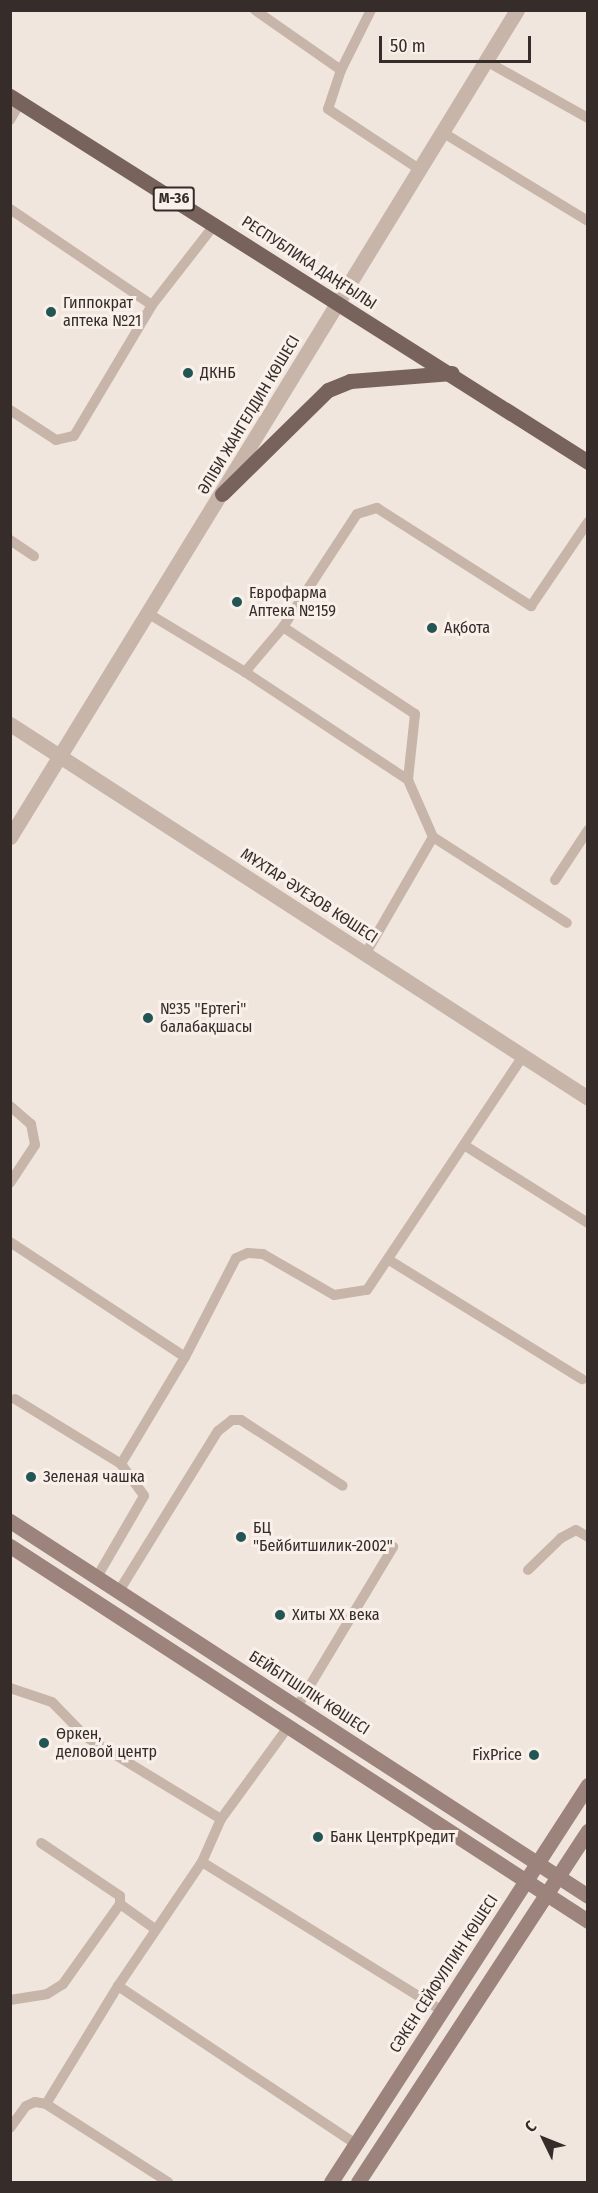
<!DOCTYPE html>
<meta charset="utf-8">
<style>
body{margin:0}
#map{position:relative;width:598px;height:2193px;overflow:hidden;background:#f1e6de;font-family:"Fira Sans Condensed",sans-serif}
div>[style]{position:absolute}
.service>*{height:10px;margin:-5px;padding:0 5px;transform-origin:5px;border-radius:5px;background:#c8b5aa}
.tertiary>*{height:15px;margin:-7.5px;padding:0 7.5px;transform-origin:7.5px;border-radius:7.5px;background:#c8b5aa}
.secondary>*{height:15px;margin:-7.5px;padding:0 7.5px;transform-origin:7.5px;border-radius:7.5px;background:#9c847c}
.primary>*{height:15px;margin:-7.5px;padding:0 7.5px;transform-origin:7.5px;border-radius:7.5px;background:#77625c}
.dots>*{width:16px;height:16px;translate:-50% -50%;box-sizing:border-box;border:3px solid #f9f0ea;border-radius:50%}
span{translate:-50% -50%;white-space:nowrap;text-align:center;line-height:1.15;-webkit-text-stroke:6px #f9f0ea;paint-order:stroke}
.shield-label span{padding:2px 4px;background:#f9f0ea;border:2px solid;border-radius:4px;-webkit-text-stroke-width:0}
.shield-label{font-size:15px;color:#362c29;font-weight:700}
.street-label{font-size:16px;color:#362c29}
.poi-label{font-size:16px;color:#362c29}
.left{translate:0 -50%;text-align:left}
.right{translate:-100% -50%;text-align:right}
.frame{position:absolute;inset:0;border:12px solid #362c29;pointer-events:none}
.north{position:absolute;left:514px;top:2109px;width:60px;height:60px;-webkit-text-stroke:4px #f9f0ea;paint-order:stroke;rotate:313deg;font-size:16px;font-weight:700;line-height:24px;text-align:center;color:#362c29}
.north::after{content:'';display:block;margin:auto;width:21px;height:27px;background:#362c29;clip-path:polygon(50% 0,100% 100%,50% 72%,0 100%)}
.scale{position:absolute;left:379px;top:36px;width:152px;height:27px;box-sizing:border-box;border:3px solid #362c29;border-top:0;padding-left:8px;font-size:18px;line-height:21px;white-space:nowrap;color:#362c29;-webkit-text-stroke:4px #f9f0ea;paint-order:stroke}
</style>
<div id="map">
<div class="service">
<div style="left:255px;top:10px;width:105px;rotate:34.9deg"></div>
<div style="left:341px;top:70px;width:41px;rotate:108.4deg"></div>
<div style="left:328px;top:109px;width:109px;rotate:33.4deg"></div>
<div style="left:486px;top:61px;width:117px;rotate:29.2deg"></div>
<div style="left:341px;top:70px;width:67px;rotate:-63.4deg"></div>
<div style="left:10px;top:120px;width:20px;rotate:-60deg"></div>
<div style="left:442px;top:132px;width:171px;rotate:31.4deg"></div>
<div style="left:10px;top:209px;width:171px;rotate:34.1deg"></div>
<div style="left:10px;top:410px;width:55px;rotate:33.1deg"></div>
<div style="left:56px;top:440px;width:18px;rotate:-13deg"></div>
<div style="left:74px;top:436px;width:152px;rotate:-59.2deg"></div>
<div style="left:152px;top:305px;width:103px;rotate:-52.1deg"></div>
<div style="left:10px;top:540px;width:29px;rotate:34deg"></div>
<div style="left:149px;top:614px;width:112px;rotate:31.1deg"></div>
<div style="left:245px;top:672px;width:59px;rotate:-49.8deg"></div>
<div style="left:283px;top:627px;width:158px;rotate:33.4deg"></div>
<div style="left:415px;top:714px;width:66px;rotate:96.1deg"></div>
<div style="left:408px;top:780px;width:62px;rotate:66.3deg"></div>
<div style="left:433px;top:837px;width:134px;rotate:120deg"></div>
<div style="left:283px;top:627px;width:135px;rotate:-56.8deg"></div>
<div style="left:357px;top:514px;width:21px;rotate:-17deg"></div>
<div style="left:377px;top:508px;width:183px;rotate:32.5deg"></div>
<div style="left:531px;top:606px;width:102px;rotate:-55.8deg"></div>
<div style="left:245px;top:672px;width:196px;rotate:33.5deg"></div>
<div style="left:433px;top:837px;width:159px;rotate:32.7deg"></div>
<div style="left:555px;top:880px;width:60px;rotate:-56.6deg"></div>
<div style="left:10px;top:1106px;width:28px;rotate:41deg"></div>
<div style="left:31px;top:1124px;width:21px;rotate:79deg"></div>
<div style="left:35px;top:1145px;width:45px;rotate:123.3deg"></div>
<div style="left:464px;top:1145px;width:146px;rotate:32.2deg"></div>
<div style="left:10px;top:1242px;width:209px;rotate:33.3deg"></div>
<div style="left:185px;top:1357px;width:125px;rotate:120.9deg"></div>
<div style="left:121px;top:1464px;width:39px;rotate:54deg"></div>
<div style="left:144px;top:1496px;width:94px;rotate:120.1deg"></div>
<div style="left:389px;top:1260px;width:227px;rotate:31.7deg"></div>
<div style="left:185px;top:1357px;width:111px;rotate:-62.7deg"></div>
<div style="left:236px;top:1258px;width:13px;rotate:-23deg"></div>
<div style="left:248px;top:1253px;width:15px;rotate:4deg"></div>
<div style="left:263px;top:1254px;width:82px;rotate:30deg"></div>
<div style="left:334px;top:1295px;width:33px;rotate:-9deg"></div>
<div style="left:367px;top:1290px;width:281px;rotate:-56.3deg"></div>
<div style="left:15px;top:1399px;width:124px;rotate:31.5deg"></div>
<div style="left:528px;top:1570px;width:46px;rotate:-44.1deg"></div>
<div style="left:561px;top:1538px;width:17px;rotate:-28deg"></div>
<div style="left:576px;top:1530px;width:14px;rotate:30deg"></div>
<div style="left:119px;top:1591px;width:188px;rotate:-58.3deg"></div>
<div style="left:218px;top:1431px;width:18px;rotate:-38deg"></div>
<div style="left:232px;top:1420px;width:9px"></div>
<div style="left:241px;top:1420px;width:121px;rotate:32.9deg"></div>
<div style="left:10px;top:1688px;width:44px;rotate:18.4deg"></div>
<div style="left:52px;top:1702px;width:49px;rotate:45.8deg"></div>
<div style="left:86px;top:1737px;width:158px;rotate:31.3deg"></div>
<div style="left:297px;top:1707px;width:187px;rotate:-59deg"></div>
<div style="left:202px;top:1862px;width:282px;rotate:31.8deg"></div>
<div style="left:120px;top:1904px;width:43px;rotate:35.5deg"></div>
<div style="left:118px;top:1986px;width:286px;rotate:33.6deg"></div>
<div style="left:10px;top:2000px;width:37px;rotate:-9deg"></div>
<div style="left:47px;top:1994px;width:19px;rotate:-32deg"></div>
<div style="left:63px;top:1984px;width:98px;rotate:-54.5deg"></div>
<div style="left:120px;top:1904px;width:8px;rotate:-90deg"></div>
<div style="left:120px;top:1896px;width:95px;rotate:-146.1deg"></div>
<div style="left:46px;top:2104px;width:138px;rotate:-58.6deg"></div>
<div style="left:118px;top:1986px;width:150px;rotate:-55.9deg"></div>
<div style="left:202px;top:1862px;width:47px;rotate:-66.2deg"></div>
<div style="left:221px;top:1819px;width:114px;rotate:-53.9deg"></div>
<div style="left:10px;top:2128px;width:27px;rotate:-54deg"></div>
<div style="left:26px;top:2106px;width:10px;rotate:-24deg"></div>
<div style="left:35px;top:2102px;width:11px;rotate:10deg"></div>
<div style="left:46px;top:2104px;width:145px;rotate:32.6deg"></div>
</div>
<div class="tertiary">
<div style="left:10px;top:724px;width:688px;rotate:32.91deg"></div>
<div style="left:10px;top:837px;width:970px;rotate:-58.49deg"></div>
</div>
<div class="secondary">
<div style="left:10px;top:1521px;width:689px;rotate:32.98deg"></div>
<div style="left:10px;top:1546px;width:689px;rotate:32.98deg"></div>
<div style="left:331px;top:2182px;width:473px;rotate:-57.1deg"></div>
<div style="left:358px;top:2182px;width:420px;rotate:-56.8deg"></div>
</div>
<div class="primary">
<div style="left:10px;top:96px;width:684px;rotate:32.34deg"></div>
<div style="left:222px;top:494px;width:148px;rotate:-44.5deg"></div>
<div style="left:328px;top:390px;width:24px;rotate:-22deg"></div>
<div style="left:350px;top:381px;width:102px;rotate:-4.5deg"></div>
</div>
<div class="dots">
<div style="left:51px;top:312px;background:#225553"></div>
<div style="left:188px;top:373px;background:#225553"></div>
<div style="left:237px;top:602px;background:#225553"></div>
<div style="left:432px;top:628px;background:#225553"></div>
<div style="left:148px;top:1018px;background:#225553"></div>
<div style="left:31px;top:1477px;background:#225553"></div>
<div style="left:241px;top:1537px;background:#225553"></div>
<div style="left:280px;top:1615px;background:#225553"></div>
<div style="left:44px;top:1743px;background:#225553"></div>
<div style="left:534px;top:1755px;background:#225553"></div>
<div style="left:318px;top:1837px;background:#225553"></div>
</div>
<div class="shield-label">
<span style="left:174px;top:199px">M-36</span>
</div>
<div class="street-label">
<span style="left:309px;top:263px;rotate:33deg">РЕСПУБЛИКА ДАҢҒЫЛЫ</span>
<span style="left:249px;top:415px;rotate:-59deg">ӘЛІБИ ЖАНГЕЛДИН КӨШЕСІ</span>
<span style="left:309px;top:896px;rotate:33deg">МҰХТАР ӘУЕЗОВ КӨШЕСІ</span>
<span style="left:309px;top:1693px;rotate:33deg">БЕЙБІТШІЛІК КӨШЕСІ</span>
<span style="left:444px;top:1974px;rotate:-57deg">СӘКЕН СЕЙФУЛЛИН КӨШЕСІ</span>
</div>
<div class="poi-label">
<span class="left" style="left:63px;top:312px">Гиппократ<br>аптека №21</span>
<span class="left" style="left:200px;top:373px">ДКНБ</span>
<span class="left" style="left:249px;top:602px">Еврофарма<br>Аптека №159</span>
<span class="left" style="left:444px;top:628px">Ақбота</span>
<span class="left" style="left:160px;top:1018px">№35 "Ертегі"<br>балабақшасы</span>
<span class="left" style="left:43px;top:1477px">Зеленая чашка</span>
<span class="left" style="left:253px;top:1537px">БЦ<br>"Бейбитшилик-2002"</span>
<span class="left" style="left:292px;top:1615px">Хиты ХХ века</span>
<span class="left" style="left:56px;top:1743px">Өркен,<br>деловой центр</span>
<span class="right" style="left:522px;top:1755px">FixPrice</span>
<span class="left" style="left:330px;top:1837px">Банк ЦентрКредит</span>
</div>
<div class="frame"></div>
<div class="north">С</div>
<div class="scale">50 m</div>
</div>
